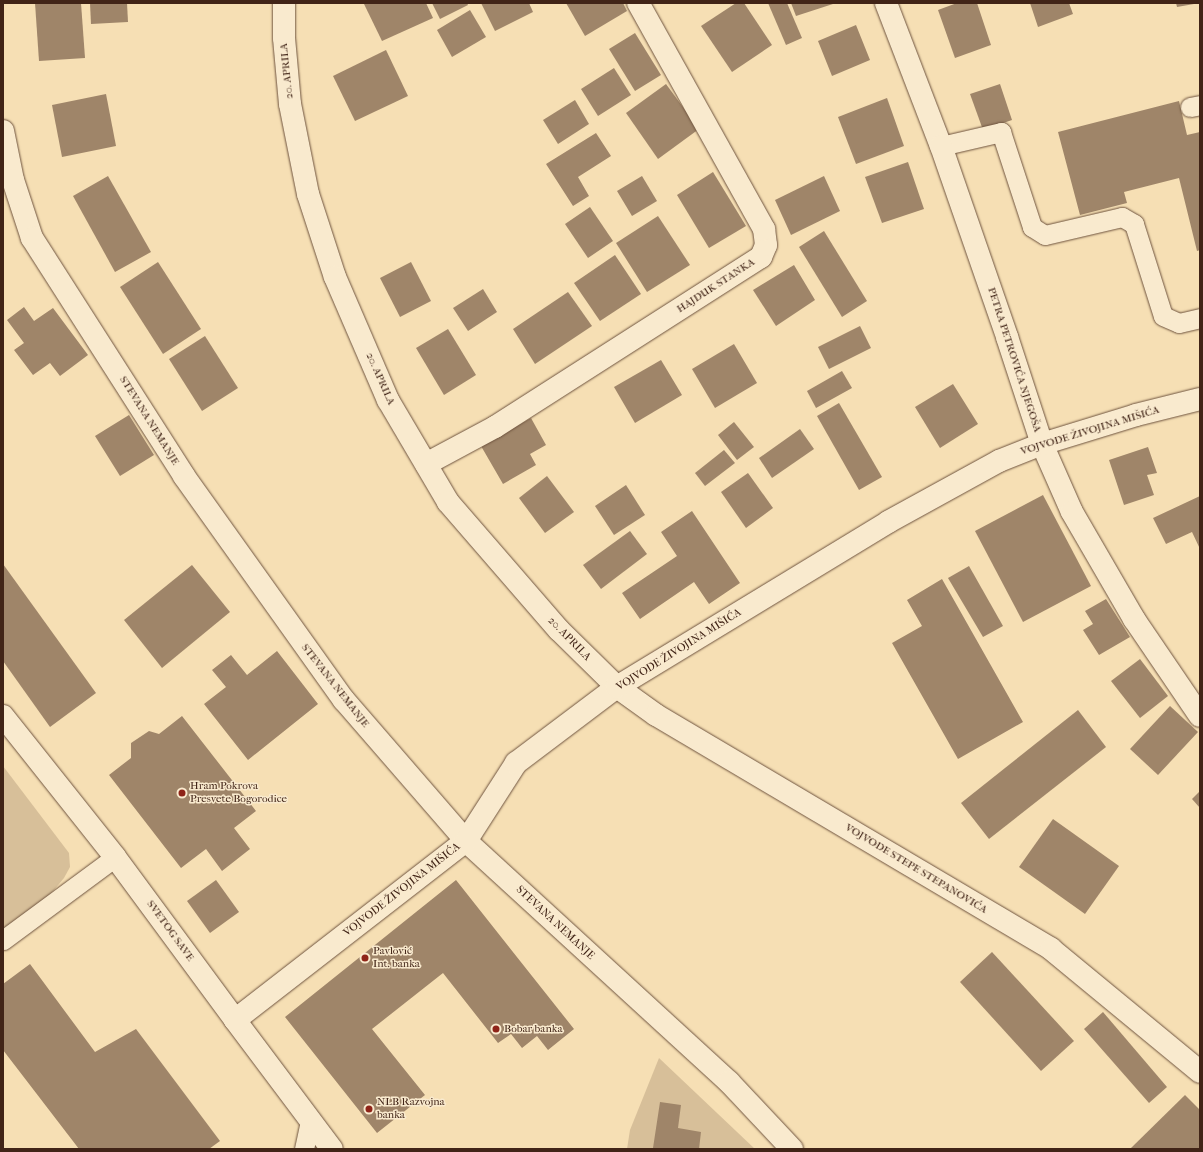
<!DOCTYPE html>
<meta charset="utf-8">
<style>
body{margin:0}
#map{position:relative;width:1203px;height:1152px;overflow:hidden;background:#f6dfb4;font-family:"IM FELL French Canon",serif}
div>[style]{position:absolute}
.green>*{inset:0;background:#d7bf99}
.building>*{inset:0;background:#9f8569}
.roads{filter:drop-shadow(0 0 1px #6e533e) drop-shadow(0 0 1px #6e533e)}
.lane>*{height:19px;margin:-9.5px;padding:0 9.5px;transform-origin:9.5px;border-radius:9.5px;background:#f9eace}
.street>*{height:22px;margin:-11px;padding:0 11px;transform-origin:11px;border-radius:11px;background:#f9eace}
.secondary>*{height:22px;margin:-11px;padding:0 11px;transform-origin:11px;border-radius:11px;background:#f9eace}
.dots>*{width:11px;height:11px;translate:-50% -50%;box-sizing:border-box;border:2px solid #f9eace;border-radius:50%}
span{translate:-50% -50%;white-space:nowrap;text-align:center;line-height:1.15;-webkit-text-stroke:3px #f9eace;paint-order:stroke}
.street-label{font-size:11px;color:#412417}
.poi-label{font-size:11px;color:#412417}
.left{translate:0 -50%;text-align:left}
.frame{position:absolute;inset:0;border:4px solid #412417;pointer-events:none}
</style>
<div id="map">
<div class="green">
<div style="clip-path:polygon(3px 766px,69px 853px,70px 867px,64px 878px,49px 896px,3px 932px)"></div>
<div style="clip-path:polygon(659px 1058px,755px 1149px,627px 1149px,630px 1130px)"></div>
</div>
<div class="building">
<div style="clip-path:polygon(35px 3px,81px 3px,85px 58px,39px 61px)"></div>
<div style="clip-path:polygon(90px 3px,127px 3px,128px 22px,91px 24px)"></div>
<div style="clip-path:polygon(366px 3px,426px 3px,433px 18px,382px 41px,364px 4px)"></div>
<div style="clip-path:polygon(432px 3px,467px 3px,468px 5px,440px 19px)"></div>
<div style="clip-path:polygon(481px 3px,529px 3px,533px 12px,495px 31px)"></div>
<div style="clip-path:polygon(566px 3px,623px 3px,627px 11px,585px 36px)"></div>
<div style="clip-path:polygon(736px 3px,744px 3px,772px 45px,732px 72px,701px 26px)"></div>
<div style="clip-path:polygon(768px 3px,787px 3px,802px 38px,786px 45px)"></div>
<div style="clip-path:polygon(791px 3px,836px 3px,796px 16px)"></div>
<div style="clip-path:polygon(957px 3px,977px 3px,991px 45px,955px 58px,938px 10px)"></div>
<div style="clip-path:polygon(1030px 3px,1069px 3px,1073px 14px,1038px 27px)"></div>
<div style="clip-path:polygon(1176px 3px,1194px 3px,1194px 4px,1177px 7px)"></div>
<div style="clip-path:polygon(470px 10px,486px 37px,452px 57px,437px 30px)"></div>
<div style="clip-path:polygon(856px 25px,870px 60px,832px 76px,818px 41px)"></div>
<div style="clip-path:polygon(635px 33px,661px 75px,635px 91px,609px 49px)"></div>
<div style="clip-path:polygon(386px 50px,408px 96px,355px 121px,333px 76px)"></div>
<div style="clip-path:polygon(614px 68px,631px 95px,598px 116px,581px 89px)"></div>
<div style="clip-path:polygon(666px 84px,699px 129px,658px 159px,626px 113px)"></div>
<div style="clip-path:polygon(1000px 84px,1012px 120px,983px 130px,970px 94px)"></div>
<div style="clip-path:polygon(106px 94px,116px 146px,62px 157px,52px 105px)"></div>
<div style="clip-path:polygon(887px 98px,904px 146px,856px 164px,838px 117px)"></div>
<div style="clip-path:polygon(575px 100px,589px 124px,558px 144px,543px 120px)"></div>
<div style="clip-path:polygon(1179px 101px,1187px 135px,1200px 132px,1200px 250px,1197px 251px,1179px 178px,1124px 192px,1127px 203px,1080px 215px,1058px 132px)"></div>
<div style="clip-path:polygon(596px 133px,611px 156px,578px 177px,589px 196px,573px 206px,546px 164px)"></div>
<div style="clip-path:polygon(908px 162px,924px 209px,882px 223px,865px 177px)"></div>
<div style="clip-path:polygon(713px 172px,746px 226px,709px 248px,677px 195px)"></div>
<div style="clip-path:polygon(108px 176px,151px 252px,115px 272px,73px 196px)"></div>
<div style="clip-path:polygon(642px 176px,657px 201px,632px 216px,617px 191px)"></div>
<div style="clip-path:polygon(824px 176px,840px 211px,791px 235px,775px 200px)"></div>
<div style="clip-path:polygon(590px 207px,613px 241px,588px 258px,565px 224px)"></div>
<div style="clip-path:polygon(658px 216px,690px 265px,647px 292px,616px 243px)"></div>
<div style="clip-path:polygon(824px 231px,867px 301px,842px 317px,799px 247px)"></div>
<div style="clip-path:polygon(615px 255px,641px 294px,600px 321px,574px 283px)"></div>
<div style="clip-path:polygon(158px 262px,201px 329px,163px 354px,120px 287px)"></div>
<div style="clip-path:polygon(411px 262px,431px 301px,400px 317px,380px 278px)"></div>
<div style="clip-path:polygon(794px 265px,815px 300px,776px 326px,753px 290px)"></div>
<div style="clip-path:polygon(483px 289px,497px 312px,468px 331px,453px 308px)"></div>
<div style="clip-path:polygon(568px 292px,592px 326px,535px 364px,513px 329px)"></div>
<div style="clip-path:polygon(24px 307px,34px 321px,53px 308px,88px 355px,60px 376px,50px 363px,33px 375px,14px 350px,24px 343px,7px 320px)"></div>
<div style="clip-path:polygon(860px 326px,871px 348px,829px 369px,818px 347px)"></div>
<div style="clip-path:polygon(448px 329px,476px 375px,444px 395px,416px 348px)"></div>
<div style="clip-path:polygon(205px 336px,238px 388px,202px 411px,169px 359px)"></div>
<div style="clip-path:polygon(734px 344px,757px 383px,715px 408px,692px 369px)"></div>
<div style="clip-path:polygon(661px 360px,682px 395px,635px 423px,614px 387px)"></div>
<div style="clip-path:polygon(842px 371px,852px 388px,816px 408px,807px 391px)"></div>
<div style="clip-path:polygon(953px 384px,978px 424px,940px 448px,915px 407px)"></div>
<div style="clip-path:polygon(839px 403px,882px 477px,859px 490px,817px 416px)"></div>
<div style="clip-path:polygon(129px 415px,154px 455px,120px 476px,95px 436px)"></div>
<div style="clip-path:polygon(531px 418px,546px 445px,530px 454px,536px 465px,503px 484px,481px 446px)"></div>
<div style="clip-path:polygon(734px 422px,754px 447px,737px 460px,718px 435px)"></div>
<div style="clip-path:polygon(800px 429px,814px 449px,772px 478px,759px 458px)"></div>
<div style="clip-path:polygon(1148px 447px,1157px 473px,1147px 475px,1154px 495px,1124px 505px,1109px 460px)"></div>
<div style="clip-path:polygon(724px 450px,735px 463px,705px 486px,695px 473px)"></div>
<div style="clip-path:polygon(748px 473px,773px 508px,746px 528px,721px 492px)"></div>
<div style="clip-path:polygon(547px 476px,574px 512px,545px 533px,519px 498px)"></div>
<div style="clip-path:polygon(626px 485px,645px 515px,614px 535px,595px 506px)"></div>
<div style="clip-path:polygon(1043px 495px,1091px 586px,1023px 622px,975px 531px)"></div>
<div style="clip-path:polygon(1200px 496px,1200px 549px,1192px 532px,1166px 544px,1153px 518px)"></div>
<div style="clip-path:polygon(692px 511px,740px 583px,709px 604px,694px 582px,640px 619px,622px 593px,677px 556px,661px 532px)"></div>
<div style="clip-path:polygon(630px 531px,647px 554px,601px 589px,583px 565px)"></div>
<div style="clip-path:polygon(3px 564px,96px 693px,50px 727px,3px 661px)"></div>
<div style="clip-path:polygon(192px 565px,230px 612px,162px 668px,124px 620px)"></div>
<div style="clip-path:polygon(969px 566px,1003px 626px,983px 637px,948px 578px)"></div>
<div style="clip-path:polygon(942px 579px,1023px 722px,958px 759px,892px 643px,922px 626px,907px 600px)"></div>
<div style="clip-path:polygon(1106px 599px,1130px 637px,1099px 655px,1083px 630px,1093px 624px,1085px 611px)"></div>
<div style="clip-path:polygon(277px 651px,318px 704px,248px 760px,204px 704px,226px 687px,212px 670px,231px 655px,247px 675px)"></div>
<div style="clip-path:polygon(1140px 659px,1168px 696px,1140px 718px,1111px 681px)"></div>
<div style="clip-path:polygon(1170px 706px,1198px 732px,1158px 775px,1130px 749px)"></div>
<div style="clip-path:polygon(1078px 710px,1106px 747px,989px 839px,961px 803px)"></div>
<div style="clip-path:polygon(182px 716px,256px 811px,234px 828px,250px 849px,222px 871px,206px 849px,181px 868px,109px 775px,131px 758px,131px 743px,149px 731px,159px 734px)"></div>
<div style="clip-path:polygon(1200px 791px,1200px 808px,1192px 799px)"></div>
<div style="clip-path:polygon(1053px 819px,1119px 866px,1085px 914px,1019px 867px)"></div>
<div style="clip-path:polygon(216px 880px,239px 912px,210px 933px,187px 901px)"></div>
<div style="clip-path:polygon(456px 880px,574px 1029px,548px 1050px,537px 1036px,522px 1048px,511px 1034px,498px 1043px,443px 973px,372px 1029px,425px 1095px,377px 1133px,285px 1017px)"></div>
<div style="clip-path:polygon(992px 952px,1074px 1041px,1041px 1071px,960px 982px)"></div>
<div style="clip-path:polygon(30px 964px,95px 1052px,136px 1029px,220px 1141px,209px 1149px,79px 1149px,3px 1050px,3px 984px)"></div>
<div style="clip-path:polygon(1103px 1012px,1167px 1087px,1149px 1103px,1084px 1029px)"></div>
<div style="clip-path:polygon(1185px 1095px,1200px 1110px,1200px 1149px,1130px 1149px)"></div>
<div style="clip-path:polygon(660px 1102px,681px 1105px,678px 1128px,701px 1132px,699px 1149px,653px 1148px)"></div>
</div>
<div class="roads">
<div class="lane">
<div style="left:1190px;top:107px;width:10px;rotate:-11deg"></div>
<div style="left:941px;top:146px;width:62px;rotate:-13.1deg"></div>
<div style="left:1001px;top:132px;width:100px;rotate:71.9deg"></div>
<div style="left:1032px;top:227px;width:15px;rotate:32deg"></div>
<div style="left:1045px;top:235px;width:79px;rotate:-13.2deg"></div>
<div style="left:1122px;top:217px;width:14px;rotate:30deg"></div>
<div style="left:1134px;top:224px;width:96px;rotate:72.5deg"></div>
<div style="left:1163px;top:316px;width:17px;rotate:24deg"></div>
<div style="left:1179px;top:323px;width:22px;rotate:-13deg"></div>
<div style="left:3px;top:940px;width:139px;rotate:-36.5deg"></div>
<div style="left:304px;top:1149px;width:30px;rotate:-78deg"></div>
</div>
<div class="street">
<div style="left:284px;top:3px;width:35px;rotate:90deg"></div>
<div style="left:284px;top:38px;width:66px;rotate:84.8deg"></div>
<div style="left:290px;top:104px;width:92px;rotate:78.7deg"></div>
<div style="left:308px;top:194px;width:87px;rotate:72deg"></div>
<div style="left:335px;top:277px;width:134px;rotate:66.7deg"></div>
<div style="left:388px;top:400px;width:118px;rotate:59.5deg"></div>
<div style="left:448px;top:502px;width:169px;rotate:49.1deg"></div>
<div style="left:559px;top:630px;width:81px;rotate:44.5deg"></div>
<div style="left:617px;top:687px;width:48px;rotate:35.7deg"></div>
<div style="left:656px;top:715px;width:459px;rotate:30.6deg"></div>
<div style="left:1051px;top:949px;width:193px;rotate:39.5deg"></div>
<div style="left:886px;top:3px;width:153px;rotate:69deg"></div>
<div style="left:941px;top:146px;width:202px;rotate:70.9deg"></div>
<div style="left:1007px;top:337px;width:113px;rotate:71.9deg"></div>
<div style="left:1042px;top:444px;width:74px;rotate:66.2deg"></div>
<div style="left:1072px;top:512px;width:124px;rotate:59.9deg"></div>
<div style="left:1134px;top:619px;width:117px;rotate:55.8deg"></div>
<div style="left:3px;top:131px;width:50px;rotate:78.5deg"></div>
<div style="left:13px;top:180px;width:61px;rotate:71.9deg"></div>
<div style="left:32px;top:238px;width:282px;rotate:57.4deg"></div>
<div style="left:184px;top:476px;width:275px;rotate:54.5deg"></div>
<div style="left:344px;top:700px;width:186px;rotate:49.1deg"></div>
<div style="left:466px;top:841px;width:357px;rotate:42.5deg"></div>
<div style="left:729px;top:1082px;width:92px;rotate:46.8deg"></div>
<div style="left:426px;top:464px;width:78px;rotate:-28.2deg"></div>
<div style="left:495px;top:427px;width:316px;rotate:-32.6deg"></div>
<div style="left:761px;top:257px;width:13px;rotate:-67deg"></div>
<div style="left:766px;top:245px;width:16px;rotate:-97deg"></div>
<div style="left:764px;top:229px;width:259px;rotate:-119.1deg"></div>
<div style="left:235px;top:1020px;width:161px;rotate:53.1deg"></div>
</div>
<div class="secondary">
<div style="left:3px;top:716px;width:180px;rotate:51.5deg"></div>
<div style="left:115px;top:857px;width:202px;rotate:53.6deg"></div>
<div style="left:235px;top:1020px;width:292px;rotate:-37.8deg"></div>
<div style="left:466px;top:841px;width:93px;rotate:-57.3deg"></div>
<div style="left:516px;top:763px;width:126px;rotate:-37deg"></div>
<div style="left:617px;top:687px;width:317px;rotate:-31.3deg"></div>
<div style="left:888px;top:522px;width:127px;rotate:-28.8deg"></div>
<div style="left:999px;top:461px;width:46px;rotate:-21.6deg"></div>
<div style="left:1042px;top:444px;width:98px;rotate:-17.1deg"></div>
<div style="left:1136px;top:415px;width:66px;rotate:-14deg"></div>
</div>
</div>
<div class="dots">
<div style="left:182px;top:793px;background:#8f2418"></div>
<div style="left:365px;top:958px;background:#8f2418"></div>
<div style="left:496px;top:1029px;background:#8f2418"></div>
<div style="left:369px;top:1109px;background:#8f2418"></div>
</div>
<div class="street-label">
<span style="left:287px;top:71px;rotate:-96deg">20. APRILA</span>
<span style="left:716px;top:286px;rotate:-33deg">HAJDUK STANKA</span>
<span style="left:1014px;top:360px;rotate:72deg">PETRA PETROVIĆA NJEGOŠA</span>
<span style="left:380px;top:379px;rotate:66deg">20. APRILA</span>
<span style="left:149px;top:421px;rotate:58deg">STEVANA NEMANJE</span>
<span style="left:1090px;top:431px;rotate:-17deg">VOJVODE ŽIVOJINA MIŠIĆA</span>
<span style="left:569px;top:639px;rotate:46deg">20. APRILA</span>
<span style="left:679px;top:650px;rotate:-32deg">VOJVODE ŽIVOJINA MIŠIĆA</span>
<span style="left:335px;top:686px;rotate:52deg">STEVANA NEMANJE</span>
<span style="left:916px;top:869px;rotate:31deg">VOJVODE STEPE STEPANOVIĆA</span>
<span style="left:402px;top:890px;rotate:-38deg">VOJVODE ŽIVOJINA MIŠIĆA</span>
<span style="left:555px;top:923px;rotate:43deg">STEVANA NEMANJE</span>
<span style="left:170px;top:931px;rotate:54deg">SVETOG SAVE</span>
</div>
<div class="poi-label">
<span class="left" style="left:190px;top:793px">Hram Pokrova<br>Presvete Bogorodice</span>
<span class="left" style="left:373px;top:958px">Pavlović<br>Int. banka</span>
<span class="left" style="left:504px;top:1029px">Bobar banka</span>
<span class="left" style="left:377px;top:1109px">NLB Razvojna<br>banka</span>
</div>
<div class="frame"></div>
</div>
